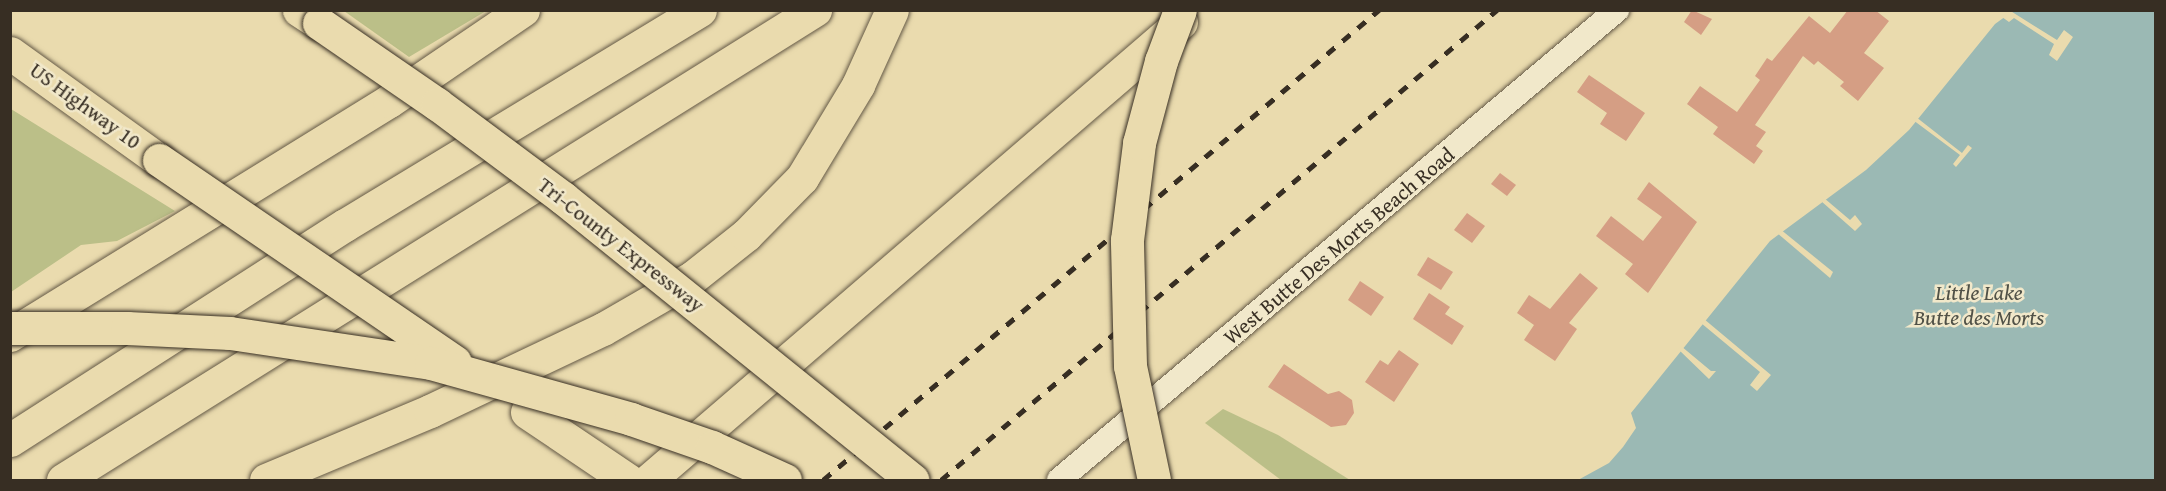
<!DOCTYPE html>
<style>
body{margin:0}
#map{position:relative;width:2166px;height:491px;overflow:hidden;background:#eadbae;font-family:"Gentium Book Plus",serif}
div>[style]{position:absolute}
.green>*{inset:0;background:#bbbf88}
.water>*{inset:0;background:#9bb9b4}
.pier>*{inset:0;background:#eadbae}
.building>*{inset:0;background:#d59e84}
.roads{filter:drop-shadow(0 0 2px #645946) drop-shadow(0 0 2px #645946)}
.tertiary>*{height:24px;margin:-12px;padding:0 12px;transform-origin:12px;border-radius:12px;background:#f1e8ca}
.motorway>*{height:33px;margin:-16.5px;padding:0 16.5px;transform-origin:16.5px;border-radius:16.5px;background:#eadbae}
.rail>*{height:4.5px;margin-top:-2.25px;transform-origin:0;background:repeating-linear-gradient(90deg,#372e23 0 10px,transparent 0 20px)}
.bridges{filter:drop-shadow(0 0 2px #372e23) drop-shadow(0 0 2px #372e23)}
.motorway-bridge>*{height:33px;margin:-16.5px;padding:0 16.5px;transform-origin:16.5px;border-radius:16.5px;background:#eadbae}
span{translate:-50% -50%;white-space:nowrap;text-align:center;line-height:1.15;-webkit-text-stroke:5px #f1e8ca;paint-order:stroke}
.street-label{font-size:21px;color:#372e23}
.water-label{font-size:22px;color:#505147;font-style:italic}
.frame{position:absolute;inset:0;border:12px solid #372e23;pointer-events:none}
</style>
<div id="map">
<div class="green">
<div style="clip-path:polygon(344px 11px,486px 11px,409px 57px)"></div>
<div style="clip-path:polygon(10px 109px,11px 109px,175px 211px,117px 241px,81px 245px,11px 292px)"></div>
<div style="clip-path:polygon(1223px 409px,1278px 435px,1350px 480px,1281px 480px,1205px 423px)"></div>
</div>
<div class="water">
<div style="clip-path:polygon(2013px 11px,2155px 11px,2155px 480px,1578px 480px,1609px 463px,1623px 447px,1636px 428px,1631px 413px,1770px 241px,1866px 170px,1909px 130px,1995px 24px)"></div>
</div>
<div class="pier">
<div style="clip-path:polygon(2009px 10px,2057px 40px,2064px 30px,2073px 37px,2057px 61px,2049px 55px,2054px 44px,2014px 18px,2009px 22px,2002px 17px)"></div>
<div style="clip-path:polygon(1916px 117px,1962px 153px,1968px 145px,1972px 148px,1956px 167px,1953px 164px,1960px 155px,1913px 120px)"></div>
<div style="clip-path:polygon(1824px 198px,1850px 220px,1855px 215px,1862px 224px,1855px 231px,1821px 201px)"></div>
<div style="clip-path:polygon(1780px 229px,1833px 272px,1830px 278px,1776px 232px)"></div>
<div style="clip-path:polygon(1704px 319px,1771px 375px,1757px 391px,1750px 385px,1760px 372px,1701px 323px)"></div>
<div style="clip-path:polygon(1681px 346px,1711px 371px,1716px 371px,1709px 379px,1678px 349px)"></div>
</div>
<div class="building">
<div style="clip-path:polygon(1692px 10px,1712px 19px,1701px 35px,1684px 22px)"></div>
<div style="clip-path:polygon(1848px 10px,1875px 10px,1889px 21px,1864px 53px,1884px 68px,1858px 101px,1840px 86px,1844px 82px,1818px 61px,1814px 65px,1803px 56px,1755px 125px,1766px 132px,1756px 146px,1763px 151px,1754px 164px,1713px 134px,1718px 127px,1687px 104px,1700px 86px,1737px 112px,1760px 80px,1755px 76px,1767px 58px,1772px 61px,1809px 16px,1830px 33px)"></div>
<div style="clip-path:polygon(1589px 75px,1645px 113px,1626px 141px,1600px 124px,1607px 113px,1577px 92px)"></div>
<div style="clip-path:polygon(1500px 173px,1516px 185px,1507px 196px,1491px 184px)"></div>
<div style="clip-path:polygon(1649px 182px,1697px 222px,1648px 293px,1625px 274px,1633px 264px,1596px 236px,1611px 216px,1643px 241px,1662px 217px,1637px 199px)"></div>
<div style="clip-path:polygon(1467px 213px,1485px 226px,1472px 243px,1454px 230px)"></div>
<div style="clip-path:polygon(1428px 257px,1453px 272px,1441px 290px,1417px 275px)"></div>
<div style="clip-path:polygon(1580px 273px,1598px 288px,1569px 323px,1577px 329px,1555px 361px,1524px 340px,1534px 325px,1517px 313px,1529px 295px,1550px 309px)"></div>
<div style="clip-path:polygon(1360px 281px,1384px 297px,1371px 316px,1348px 300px)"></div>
<div style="clip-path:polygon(1429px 293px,1450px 307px,1445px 314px,1464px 326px,1452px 345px,1413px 319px)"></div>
<div style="clip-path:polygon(1399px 350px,1419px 364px,1394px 402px,1365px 382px,1380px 360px,1388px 365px)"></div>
<div style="clip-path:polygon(1284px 364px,1328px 394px,1339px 391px,1352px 400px,1354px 413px,1346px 425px,1331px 427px,1268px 387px)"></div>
</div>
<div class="roads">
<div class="tertiary">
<div style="left:1059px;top:480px;width:730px;rotate:-40.11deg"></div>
</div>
<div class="motorway">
<div style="left:299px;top:10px;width:24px;rotate:33deg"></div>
<div style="left:10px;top:53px;width:183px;rotate:35.7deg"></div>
<div style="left:10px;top:335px;width:445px;rotate:-31.7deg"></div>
<div style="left:389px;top:101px;width:162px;rotate:-34.2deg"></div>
<div style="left:527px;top:412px;width:122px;rotate:34deg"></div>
<div style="left:10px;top:440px;width:398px;rotate:-32.7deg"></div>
<div style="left:345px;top:225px;width:415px;rotate:-31.2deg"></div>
<div style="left:63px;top:480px;width:887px;rotate:-32.01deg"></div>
<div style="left:266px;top:480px;width:178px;rotate:-22.8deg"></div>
<div style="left:430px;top:411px;width:191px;rotate:-25.4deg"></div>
<div style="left:603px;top:329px;width:104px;rotate:-30deg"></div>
<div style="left:693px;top:277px;width:68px;rotate:-38.4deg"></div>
<div style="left:746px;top:235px;width:80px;rotate:-45.5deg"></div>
<div style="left:802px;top:178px;width:109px;rotate:-58.9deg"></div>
<div style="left:858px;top:85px;width:82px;rotate:-65.6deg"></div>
<div style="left:649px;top:480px;width:702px;rotate:-40.73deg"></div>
</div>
</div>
<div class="rail">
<div style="left:823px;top:480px;width:728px;rotate:-40.21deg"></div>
<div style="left:941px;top:480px;width:728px;rotate:-40.21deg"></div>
</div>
<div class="bridges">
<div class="motorway-bridge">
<div style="left:319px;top:23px;width:143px;rotate:34.5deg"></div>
<div style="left:437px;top:104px;width:157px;rotate:36.7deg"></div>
<div style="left:563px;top:198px;width:449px;rotate:38.9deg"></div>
<div style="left:159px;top:160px;width:358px;rotate:34.3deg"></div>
<div style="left:10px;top:328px;width:117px"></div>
<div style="left:127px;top:328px;width:103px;rotate:2.8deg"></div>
<div style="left:230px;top:333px;width:203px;rotate:8.5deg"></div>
<div style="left:431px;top:363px;width:208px;rotate:15.6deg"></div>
<div style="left:631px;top:419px;width:86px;rotate:19.1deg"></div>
<div style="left:712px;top:447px;width:80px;rotate:24.3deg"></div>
<div style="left:1154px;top:480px;width:116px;rotate:-101.9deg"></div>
<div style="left:1130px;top:366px;width:126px;rotate:-91.4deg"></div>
<div style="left:1127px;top:240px;width:98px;rotate:-82.9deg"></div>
<div style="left:1139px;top:143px;width:85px;rotate:-75deg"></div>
<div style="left:1161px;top:61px;width:54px;rotate:-69.6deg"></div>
</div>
</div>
<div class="street-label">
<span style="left:85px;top:106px;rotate:36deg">US Highway 10</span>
<span style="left:621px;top:245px;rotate:38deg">Tri-County Expressway</span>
<span style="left:1339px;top:246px;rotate:-40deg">West Butte Des Morts Beach Road</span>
</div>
<div class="water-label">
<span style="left:1979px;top:305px">Little Lake<br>Butte des Morts</span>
</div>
<div class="frame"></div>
</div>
